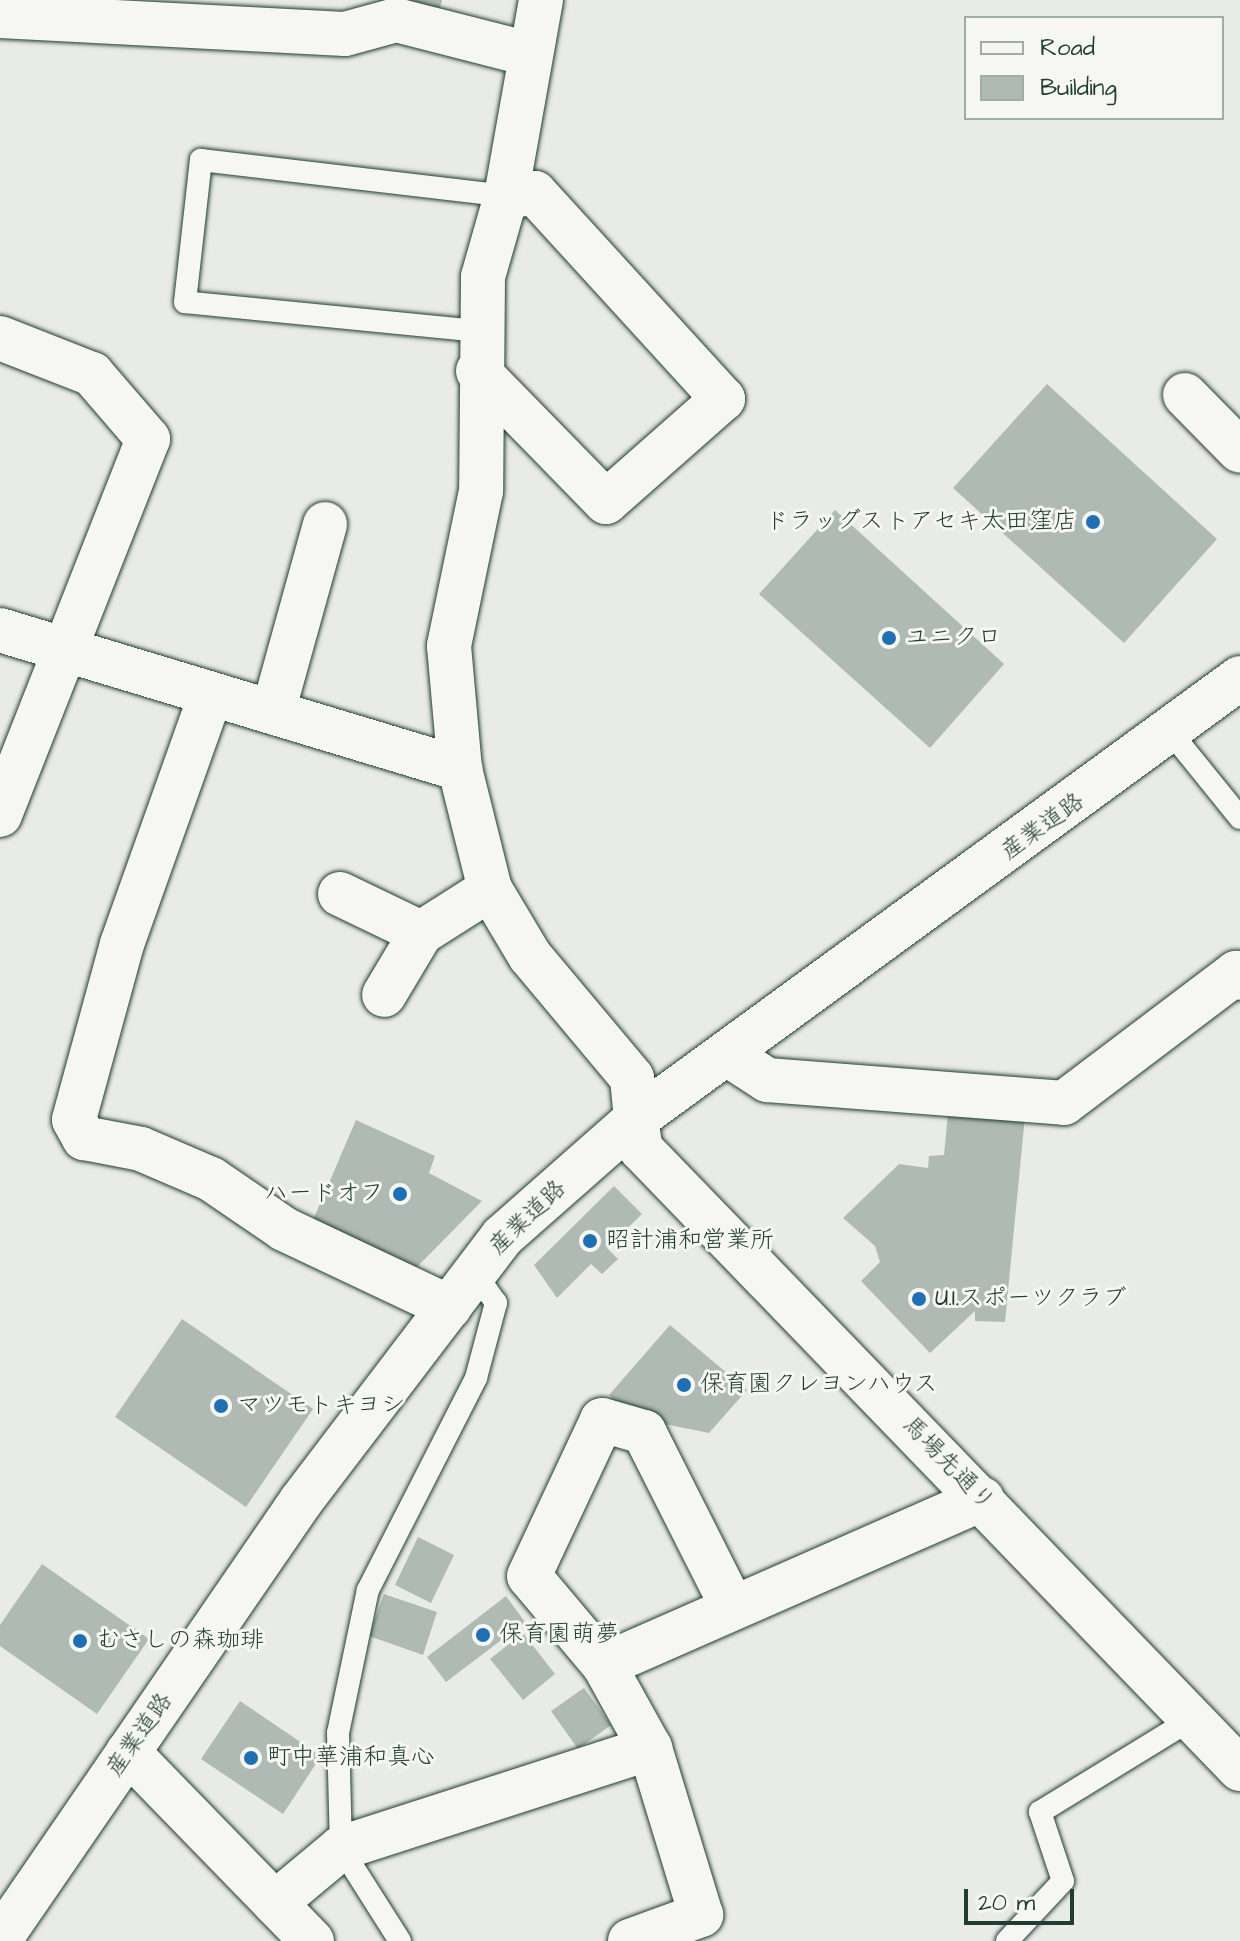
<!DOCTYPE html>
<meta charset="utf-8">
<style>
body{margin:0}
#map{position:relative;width:1240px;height:1941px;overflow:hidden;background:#e9ebe7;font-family:"Architects Daughter","Klee One",sans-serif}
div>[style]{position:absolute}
.building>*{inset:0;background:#b0bab5}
.roads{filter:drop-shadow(0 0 2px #1f3d34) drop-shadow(0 0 2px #1f3d34)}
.lane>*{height:22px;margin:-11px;padding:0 11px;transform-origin:11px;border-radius:11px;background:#f6f6f2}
.street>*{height:44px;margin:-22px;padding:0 22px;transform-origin:22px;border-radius:22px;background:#f6f6f2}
.secondary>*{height:44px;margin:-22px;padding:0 22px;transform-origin:22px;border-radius:22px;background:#f6f6f2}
.primary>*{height:44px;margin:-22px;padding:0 22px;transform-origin:22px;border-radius:22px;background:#f6f6f2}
.dots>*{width:22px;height:22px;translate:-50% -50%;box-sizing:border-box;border:4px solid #f6f6f2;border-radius:50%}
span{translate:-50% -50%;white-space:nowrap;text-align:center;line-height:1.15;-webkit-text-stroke:6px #f6f6f2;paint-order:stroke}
.poi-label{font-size:24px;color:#1f3d34}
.right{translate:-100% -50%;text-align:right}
.left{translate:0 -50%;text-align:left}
.street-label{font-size:24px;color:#1f3d34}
.legend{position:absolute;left:964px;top:16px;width:260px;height:104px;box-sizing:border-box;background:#f6f6f2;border:2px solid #a0aca6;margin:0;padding:10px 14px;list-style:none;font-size:24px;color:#1f3d34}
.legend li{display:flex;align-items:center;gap:16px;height:40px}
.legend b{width:40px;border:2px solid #a0aca6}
.scale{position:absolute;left:964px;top:1889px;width:110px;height:36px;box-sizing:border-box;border:4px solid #1f3d34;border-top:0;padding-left:10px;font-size:24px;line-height:28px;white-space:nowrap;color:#1f3d34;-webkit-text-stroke:6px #f6f6f2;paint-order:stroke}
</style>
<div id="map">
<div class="building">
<div style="clip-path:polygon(376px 0,442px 0,440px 8px)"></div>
<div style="clip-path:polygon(1047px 384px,1217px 539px,1124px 643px,953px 488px)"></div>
<div style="clip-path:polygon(835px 510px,1004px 664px,930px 748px,759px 594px)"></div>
<div style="clip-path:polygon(948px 1113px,1025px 1116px,1005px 1322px,975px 1321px,975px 1311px,930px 1353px,861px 1281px,880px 1262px,875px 1246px,843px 1218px,899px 1164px,928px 1168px,929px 1156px,944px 1155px)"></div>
<div style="clip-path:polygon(356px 1120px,435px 1156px,429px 1173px,482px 1201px,417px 1267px,313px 1220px)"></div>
<div style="clip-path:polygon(614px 1186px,642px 1214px,607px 1248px,618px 1259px,602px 1274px,591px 1264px,557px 1298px,534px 1265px)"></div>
<div style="clip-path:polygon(182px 1319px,313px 1409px,246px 1507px,115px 1417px)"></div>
<div style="clip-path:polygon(670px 1325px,747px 1390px,709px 1433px,630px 1417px,609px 1395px)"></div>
<div style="clip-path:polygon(418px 1537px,454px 1555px,431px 1603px,395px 1585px)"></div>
<div style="clip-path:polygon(42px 1564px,149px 1639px,97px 1714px,0 1646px,0 1625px)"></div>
<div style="clip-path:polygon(384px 1594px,437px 1612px,423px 1655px,369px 1636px)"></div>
<div style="clip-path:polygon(506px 1596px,525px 1622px,446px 1682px,427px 1657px)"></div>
<div style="clip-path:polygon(523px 1633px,555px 1674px,523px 1700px,490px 1659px)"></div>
<div style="clip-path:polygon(584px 1688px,611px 1725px,578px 1749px,551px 1711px)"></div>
<div style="clip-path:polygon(240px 1701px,321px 1756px,283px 1814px,201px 1759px)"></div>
</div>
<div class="roads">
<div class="lane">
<div style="left:479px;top:331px;width:295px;rotate:-174.4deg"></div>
<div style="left:185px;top:302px;width:143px;rotate:-83.6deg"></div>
<div style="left:201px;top:160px;width:307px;rotate:6.7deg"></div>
<div style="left:1172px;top:734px;width:108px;rotate:51deg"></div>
<div style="left:400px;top:1941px;width:110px;rotate:-122.4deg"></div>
<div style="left:341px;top:1848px;width:115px;rotate:-91.5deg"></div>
<div style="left:338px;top:1733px;width:146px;rotate:-78.2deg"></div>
<div style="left:368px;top:1590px;width:238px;rotate:-63deg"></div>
<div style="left:476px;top:1378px;width:78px;rotate:-75.1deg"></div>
<div style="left:496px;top:1303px;width:37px;rotate:-125deg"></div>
<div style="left:1007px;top:1941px;width:82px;rotate:-47deg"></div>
<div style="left:1063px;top:1881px;width:73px;rotate:-108.4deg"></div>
<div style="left:1040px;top:1812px;width:178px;rotate:-31.5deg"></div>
</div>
<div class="street">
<div style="left:541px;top:0;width:199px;rotate:100.1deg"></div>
<div style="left:506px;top:196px;width:84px;rotate:105.9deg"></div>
<div style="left:483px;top:277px;width:214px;rotate:90.5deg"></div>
<div style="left:481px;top:491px;width:158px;rotate:101.7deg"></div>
<div style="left:449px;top:646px;width:123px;rotate:84.9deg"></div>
<div style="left:460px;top:769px;width:124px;rotate:76deg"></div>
<div style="left:490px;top:889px;width:78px;rotate:59.2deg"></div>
<div style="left:530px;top:956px;width:159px;rotate:50.1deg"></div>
<div style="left:632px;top:1078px;width:41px;rotate:84.4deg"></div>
<div style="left:0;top:16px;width:345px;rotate:3deg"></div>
<div style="left:345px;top:34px;width:53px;rotate:-15.4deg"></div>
<div style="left:396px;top:20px;width:137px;rotate:14.3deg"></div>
<div style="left:0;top:338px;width:99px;rotate:21.4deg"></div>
<div style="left:92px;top:374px;width:86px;rotate:49.3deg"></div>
<div style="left:148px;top:439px;width:404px;rotate:111.5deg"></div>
<div style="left:478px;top:371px;width:183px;rotate:45.7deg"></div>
<div style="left:606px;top:502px;width:156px;rotate:-41.4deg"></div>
<div style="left:723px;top:399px;width:279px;rotate:-132.4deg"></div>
<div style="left:535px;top:193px;width:29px;rotate:174deg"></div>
<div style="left:1185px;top:395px;width:78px;rotate:45.5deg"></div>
<div style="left:0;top:630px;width:481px;rotate:16.8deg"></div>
<div style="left:211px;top:694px;width:265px;rotate:109.6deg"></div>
<div style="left:122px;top:944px;width:182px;rotate:105.3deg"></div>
<div style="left:74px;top:1120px;width:21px;rotate:61deg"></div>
<div style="left:84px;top:1138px;width:58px;rotate:10.9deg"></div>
<div style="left:141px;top:1149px;width:76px;rotate:23.2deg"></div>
<div style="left:211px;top:1179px;width:88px;rotate:34.4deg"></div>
<div style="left:284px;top:1229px;width:183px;rotate:25.3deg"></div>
<div style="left:273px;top:712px;width:195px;rotate:-74.5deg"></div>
<div style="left:340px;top:894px;width:90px;rotate:25.7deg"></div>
<div style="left:421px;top:933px;width:72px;rotate:120.8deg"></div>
<div style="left:421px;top:933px;width:82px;rotate:-32.5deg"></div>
<div style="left:727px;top:1054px;width:48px;rotate:33deg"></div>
<div style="left:767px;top:1080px;width:298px;rotate:4.4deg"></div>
<div style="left:1064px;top:1103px;width:216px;rotate:-37.1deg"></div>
<div style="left:1236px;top:973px;width:6px;rotate:51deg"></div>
<div style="left:604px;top:1665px;width:413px;rotate:-23.7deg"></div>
<div style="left:275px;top:1903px;width:86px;rotate:-39.8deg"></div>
<div style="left:341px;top:1848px;width:325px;rotate:-17.9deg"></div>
<div style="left:630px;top:1941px;width:76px;rotate:-20.1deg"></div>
<div style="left:701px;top:1915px;width:175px;rotate:-107deg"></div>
<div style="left:650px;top:1748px;width:95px;rotate:-119deg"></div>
<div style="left:604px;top:1665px;width:116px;rotate:-130.1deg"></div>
<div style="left:529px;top:1576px;width:172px;rotate:-64.9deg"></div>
<div style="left:602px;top:1420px;width:44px;rotate:15.9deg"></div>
<div style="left:644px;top:1432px;width:195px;rotate:63.2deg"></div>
</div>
<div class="secondary">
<div style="left:636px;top:1119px;width:30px;rotate:81deg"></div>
<div style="left:641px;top:1149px;width:862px;rotate:45.99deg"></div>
<div style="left:128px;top:1752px;width:264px;rotate:45.8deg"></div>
</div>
<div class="primary">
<div style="left:0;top:1939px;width:531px;rotate:-55.5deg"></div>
<div style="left:301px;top:1501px;width:332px;rotate:-52.7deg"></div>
<div style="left:502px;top:1237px;width:179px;rotate:-41.4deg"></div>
<div style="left:636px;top:1119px;width:748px;rotate:-36.13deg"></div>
</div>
</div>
<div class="dots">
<div style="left:1093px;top:522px;background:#1f6fb2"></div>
<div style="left:889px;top:638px;background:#1f6fb2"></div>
<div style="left:400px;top:1194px;background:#1f6fb2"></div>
<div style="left:590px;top:1241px;background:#1f6fb2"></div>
<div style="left:919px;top:1299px;background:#1f6fb2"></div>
<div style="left:684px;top:1385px;background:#1f6fb2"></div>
<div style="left:221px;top:1406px;background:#1f6fb2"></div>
<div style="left:483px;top:1635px;background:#1f6fb2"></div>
<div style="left:80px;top:1641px;background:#1f6fb2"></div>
<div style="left:251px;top:1758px;background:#1f6fb2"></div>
</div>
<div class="poi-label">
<span class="right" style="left:1077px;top:522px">ドラッグストアセキ太田窪店</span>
<span class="left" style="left:905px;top:638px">ユニクロ</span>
<span class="right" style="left:384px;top:1194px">ハードオフ</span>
<span class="left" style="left:606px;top:1241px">昭計浦和営業所</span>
<span class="left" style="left:935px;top:1299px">U.I.スポーツクラブ</span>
<span class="left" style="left:700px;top:1385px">保育園クレヨンハウス</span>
<span class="left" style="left:237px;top:1406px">マツモトキヨシ</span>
<span class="left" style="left:499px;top:1635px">保育園萌夢</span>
<span class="left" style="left:96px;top:1641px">むさしの森珈琲</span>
<span class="left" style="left:267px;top:1758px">町中華浦和真心</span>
</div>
<div class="street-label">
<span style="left:1043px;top:827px;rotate:-36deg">産業道路</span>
<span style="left:528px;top:1218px;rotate:-44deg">産業道路</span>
<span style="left:948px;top:1464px;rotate:46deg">馬場先通り</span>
<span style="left:140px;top:1735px;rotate:-55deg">産業道路</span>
</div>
<ul class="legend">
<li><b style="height:10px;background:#f6f6f2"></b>Road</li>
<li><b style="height:22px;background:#b0bab5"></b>Building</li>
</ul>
<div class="scale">20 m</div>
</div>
